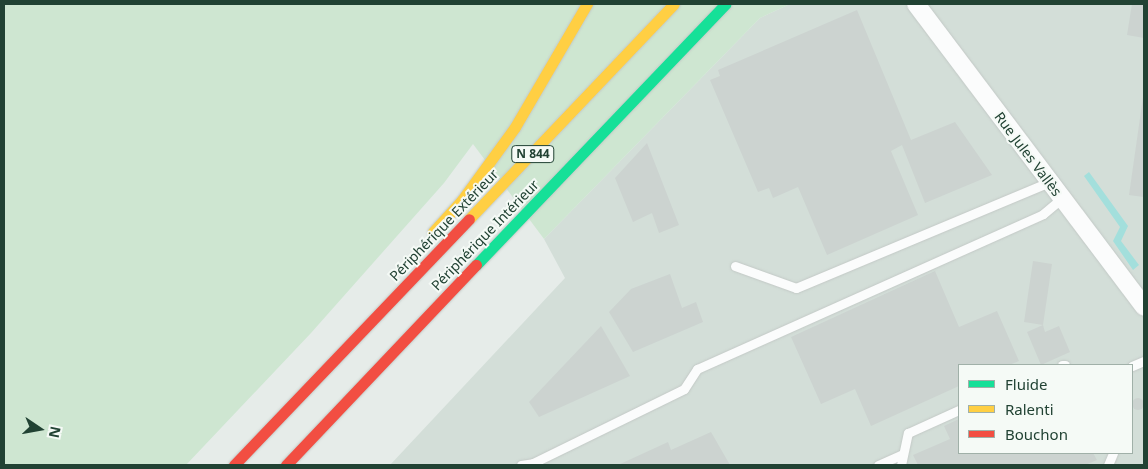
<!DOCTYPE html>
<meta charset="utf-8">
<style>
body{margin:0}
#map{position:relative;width:1148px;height:469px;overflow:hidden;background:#e6ece9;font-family:"Noto Sans",sans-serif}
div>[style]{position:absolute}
.built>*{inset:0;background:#d3ded8}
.green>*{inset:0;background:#cee6d1}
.water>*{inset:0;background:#a3dfdc}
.building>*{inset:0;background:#ccd3d0}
.round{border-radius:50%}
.roads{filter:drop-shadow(0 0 1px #c3c9c6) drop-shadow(0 0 1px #c3c9c6)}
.lane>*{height:9px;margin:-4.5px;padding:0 4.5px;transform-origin:4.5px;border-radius:4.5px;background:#fbfcfc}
.street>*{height:18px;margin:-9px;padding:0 9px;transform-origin:9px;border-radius:9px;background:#fbfcfc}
.fast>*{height:11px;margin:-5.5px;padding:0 5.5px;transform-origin:5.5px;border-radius:5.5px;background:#16e098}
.slow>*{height:11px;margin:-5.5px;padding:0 5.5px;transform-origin:5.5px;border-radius:5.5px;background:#ffcf43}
.jam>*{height:11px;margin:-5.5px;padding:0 5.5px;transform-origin:5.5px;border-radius:5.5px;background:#f24e42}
span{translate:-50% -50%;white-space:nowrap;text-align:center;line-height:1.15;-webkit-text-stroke:4px #f5faf6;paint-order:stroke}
.shield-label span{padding:1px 4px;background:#f5faf6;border:1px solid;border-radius:4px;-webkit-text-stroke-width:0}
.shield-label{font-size:12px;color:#214233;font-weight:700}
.street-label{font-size:14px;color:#214233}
.frame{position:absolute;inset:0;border:5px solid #214233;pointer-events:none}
.legend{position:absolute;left:958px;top:364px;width:175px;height:90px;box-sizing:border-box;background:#f5faf6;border:1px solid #a0b0a8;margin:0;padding:6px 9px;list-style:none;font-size:15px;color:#214233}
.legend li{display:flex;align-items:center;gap:10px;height:25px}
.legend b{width:25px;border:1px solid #a0b0a8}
.north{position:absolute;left:15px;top:404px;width:50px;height:50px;-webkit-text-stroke:4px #f5faf6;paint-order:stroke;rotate:102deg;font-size:14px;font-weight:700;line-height:20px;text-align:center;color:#214233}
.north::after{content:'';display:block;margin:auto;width:18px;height:22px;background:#214233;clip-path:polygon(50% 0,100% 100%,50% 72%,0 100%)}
</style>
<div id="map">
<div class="built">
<div style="clip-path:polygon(evenodd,790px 4px,1144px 4px,1144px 465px,390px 465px,565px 278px,544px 239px,760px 18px,790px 4px,959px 365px,1132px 365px,1132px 453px,959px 453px,959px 365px)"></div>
</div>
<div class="green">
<div style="clip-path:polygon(4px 4px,790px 4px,760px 18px,544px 239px,473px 144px,444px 183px,311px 333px,186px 465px,4px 465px)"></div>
</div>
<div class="water">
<div style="clip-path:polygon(1089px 172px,1128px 226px,1121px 241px,1139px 265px,1133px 270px,1113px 241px,1120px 227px,1084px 176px)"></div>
</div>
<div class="building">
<div style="clip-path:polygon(1132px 4px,1144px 4px,1144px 38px,1127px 35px)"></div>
<div style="clip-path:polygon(857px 10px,911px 140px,955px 122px,992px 175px,925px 203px,902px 145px,891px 151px,918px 215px,827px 255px,798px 187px,773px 198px,769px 188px,758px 192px,710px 80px,720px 76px,718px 70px)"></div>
<div style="clip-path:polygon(1143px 97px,1144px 97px,1144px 197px,1129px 195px)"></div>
<div style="clip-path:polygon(647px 143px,679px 225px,659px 233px,652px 213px,633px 222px,615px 178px)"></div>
<div style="clip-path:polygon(1033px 261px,1052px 264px,1043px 325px,1045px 332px,1059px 326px,1070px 352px,1041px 365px,1027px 332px,1043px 325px,1024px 322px)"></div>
<div style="clip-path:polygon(935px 271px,959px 327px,997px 311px,1019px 361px,1009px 365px,959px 365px,959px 386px,871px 426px,855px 389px,821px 404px,791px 337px)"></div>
<div style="clip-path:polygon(670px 274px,682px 308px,696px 302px,703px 322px,633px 352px,609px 312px,631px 289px)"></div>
<div style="clip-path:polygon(601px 326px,630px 376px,539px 417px,529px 402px)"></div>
<div class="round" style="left:1132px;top:398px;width:12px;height:12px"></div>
<div style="clip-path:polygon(959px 419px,959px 453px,1093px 453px,1097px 460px,1085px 465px,918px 465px,913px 455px,950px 439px,944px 426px)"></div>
<div style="clip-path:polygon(711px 432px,730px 465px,618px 465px,668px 442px,671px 450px)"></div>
</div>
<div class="roads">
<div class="lane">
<div style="left:735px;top:266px;width:65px;rotate:19.8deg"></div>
<div style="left:796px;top:288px;width:274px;rotate:-22.7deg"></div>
<div style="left:1062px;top:365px;width:3px"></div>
<div style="left:1132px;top:366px;width:13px;rotate:-23deg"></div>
<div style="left:521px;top:465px;width:12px;rotate:-9deg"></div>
<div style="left:533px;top:463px;width:168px;rotate:-26.1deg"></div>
<div style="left:684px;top:389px;width:24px;rotate:-57deg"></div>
<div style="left:697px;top:369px;width:379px;rotate:-24.1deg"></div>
<div style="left:1043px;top:214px;width:23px;rotate:-40deg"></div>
<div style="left:878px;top:465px;width:27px;rotate:-24deg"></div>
<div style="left:901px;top:465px;width:33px;rotate:-78deg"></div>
<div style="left:908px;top:433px;width:56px;rotate:-24.3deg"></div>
<div style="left:1108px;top:465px;width:13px;rotate:-67deg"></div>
</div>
<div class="street">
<div style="left:916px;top:4px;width:379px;rotate:53deg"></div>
</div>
<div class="fast">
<div style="left:476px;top:265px;width:361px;rotate:-46.3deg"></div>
</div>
<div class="slow">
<div style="left:469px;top:219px;width:297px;rotate:-46.4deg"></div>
<div style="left:433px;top:232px;width:43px;rotate:-47.8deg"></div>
<div style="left:462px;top:200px;width:90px;rotate:-54deg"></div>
<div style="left:515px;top:127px;width:143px;rotate:-59.7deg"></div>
</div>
<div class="jam">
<div style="left:234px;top:465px;width:340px;rotate:-46.3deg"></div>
<div style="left:286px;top:465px;width:276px;rotate:-46.5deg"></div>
</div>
</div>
<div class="shield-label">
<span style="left:533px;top:154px">N 844</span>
</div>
<div class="street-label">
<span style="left:1028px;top:154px;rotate:53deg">Rue Jules Vallès</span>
<span style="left:444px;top:225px;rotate:-46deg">Périphérique Extérieur</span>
<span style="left:485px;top:235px;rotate:-46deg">Périphérique Intérieur</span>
</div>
<div class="frame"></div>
<ul class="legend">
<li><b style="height:6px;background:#16e098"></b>Fluide</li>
<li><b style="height:6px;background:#ffcf43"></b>Ralenti</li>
<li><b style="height:6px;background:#f24e42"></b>Bouchon</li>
</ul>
<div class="north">N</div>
</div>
